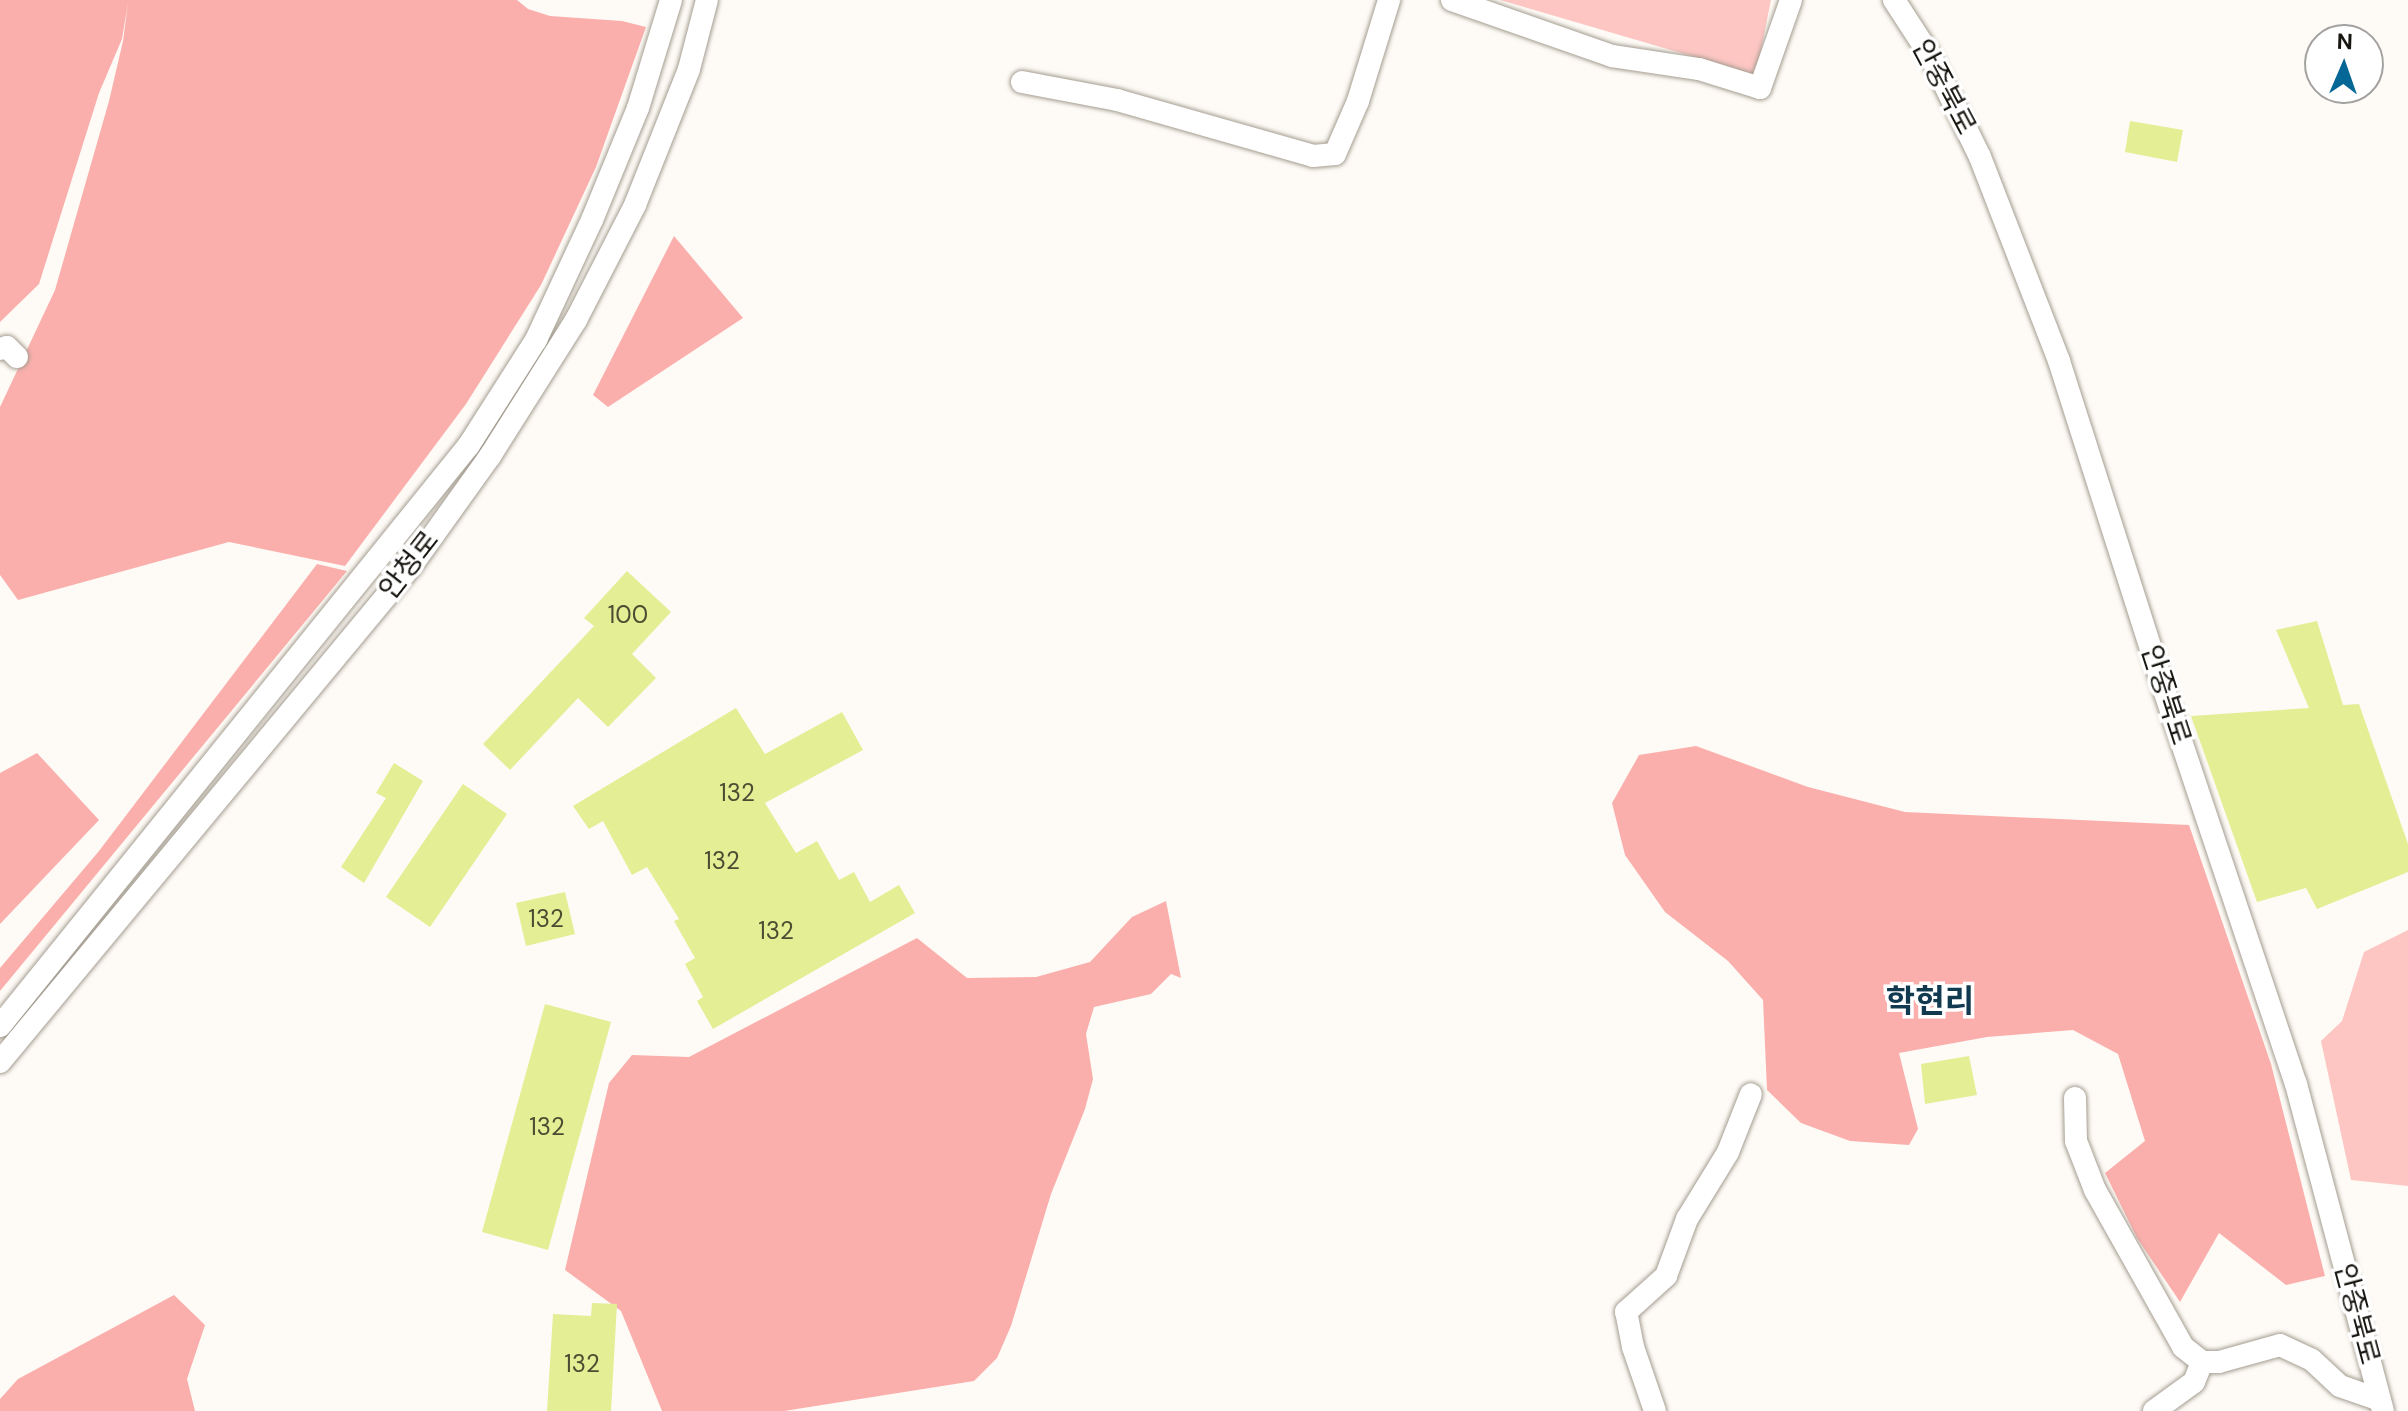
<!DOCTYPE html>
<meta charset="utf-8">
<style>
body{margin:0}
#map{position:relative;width:2408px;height:1411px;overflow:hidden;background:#fefbf6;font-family:"DM Sans","Noto Sans KR",sans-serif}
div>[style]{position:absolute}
.green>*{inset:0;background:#fdc6c3}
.forest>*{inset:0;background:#fbafac}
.building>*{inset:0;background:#e3ee95}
.roads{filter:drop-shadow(0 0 2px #a49d91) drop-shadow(0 0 2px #a49d91)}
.minor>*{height:22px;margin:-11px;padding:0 11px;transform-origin:11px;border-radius:11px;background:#fff}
span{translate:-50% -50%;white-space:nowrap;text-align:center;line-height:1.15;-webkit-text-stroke:7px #fff;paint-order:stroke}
.number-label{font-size:24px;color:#4b4c32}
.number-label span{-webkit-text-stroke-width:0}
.street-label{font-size:28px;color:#181611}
.quarter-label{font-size:32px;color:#113950;font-weight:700}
.north{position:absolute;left:2304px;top:24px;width:80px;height:80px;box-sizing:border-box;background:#fff;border:2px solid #a3a2a0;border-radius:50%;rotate:2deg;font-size:22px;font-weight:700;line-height:32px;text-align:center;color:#181611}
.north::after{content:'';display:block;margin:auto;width:28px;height:36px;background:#046796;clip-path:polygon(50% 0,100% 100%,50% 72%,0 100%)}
</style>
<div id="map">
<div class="green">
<div style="clip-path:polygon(1500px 0,1771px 0,1756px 75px)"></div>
<div style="clip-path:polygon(2408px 930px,2408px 1186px,2351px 1180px,2321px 1041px,2342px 1021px,2364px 952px)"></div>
</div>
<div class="forest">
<div style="clip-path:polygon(0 0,517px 0,528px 9px,550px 16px,622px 21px,646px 27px,596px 167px,541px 285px,466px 404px,345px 566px,229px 542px,18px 600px,0 575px,0 407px,55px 290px,109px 101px,123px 41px,128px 3px,122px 39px,99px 93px,39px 284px,0 322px)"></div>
<div style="clip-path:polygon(674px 236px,743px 318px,608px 407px,593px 395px)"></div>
<div style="clip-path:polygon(317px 564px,347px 571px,0 991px,0 968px,99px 851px)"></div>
<div style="clip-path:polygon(1696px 746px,1808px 787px,1905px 812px,2189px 825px,2271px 1064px,2325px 1276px,2286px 1285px,2219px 1233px,2180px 1302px,2137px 1238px,2105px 1173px,2145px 1141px,2118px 1054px,2073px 1030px,1987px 1037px,1899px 1053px,1918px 1129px,1909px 1145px,1850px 1141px,1801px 1123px,1767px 1090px,1763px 1000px,1728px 961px,1665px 912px,1625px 855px,1612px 803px,1639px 755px)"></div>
<div style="clip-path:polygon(37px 753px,99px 820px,0 924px,0 773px)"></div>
<div style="clip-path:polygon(1166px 901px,1181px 978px,1171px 974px,1151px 994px,1094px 1007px,1086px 1034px,1093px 1079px,1085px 1109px,1051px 1194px,1011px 1326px,997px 1358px,974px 1381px,784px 1411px,662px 1411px,621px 1311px,565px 1270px,609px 1083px,632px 1055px,689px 1057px,917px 938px,967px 978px,1036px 977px,1090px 962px,1132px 917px)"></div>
<div style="clip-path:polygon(174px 1295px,205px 1325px,187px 1379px,195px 1411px,0 1411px,0 1399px,18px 1379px)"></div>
</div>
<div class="building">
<div style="clip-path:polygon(2130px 121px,2183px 130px,2177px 162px,2125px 152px)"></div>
<div style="clip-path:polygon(627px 571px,671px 612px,632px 654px,656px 678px,608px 727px,578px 698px,510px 770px,483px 744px,594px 626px,584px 618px)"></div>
<div style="clip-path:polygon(2317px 621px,2343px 705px,2359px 704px,2408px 844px,2408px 872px,2317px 909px,2306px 888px,2257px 902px,2191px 716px,2309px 708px,2276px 630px)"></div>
<div style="clip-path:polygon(736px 708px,765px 754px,842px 712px,863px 750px,765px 803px,796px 853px,817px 841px,839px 880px,854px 872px,870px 902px,899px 885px,915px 913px,713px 1029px,697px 1001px,703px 997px,685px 964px,695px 958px,674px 921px,679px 919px,647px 867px,632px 875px,603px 821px,589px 829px,573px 806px)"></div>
<div style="clip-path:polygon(394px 763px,423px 781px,364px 883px,341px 867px,386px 798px,376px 793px)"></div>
<div style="clip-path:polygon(463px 784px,507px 814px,430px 927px,386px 897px)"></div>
<div style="clip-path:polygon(565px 892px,575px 934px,526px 946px,516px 903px)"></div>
<div style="clip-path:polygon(545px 1004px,611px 1022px,548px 1250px,482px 1232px)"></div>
<div style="clip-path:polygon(1969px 1056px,1977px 1095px,1925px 1104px,1921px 1064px)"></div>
<div style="clip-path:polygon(592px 1303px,617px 1304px,611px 1411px,547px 1411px,553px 1314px,591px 1316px)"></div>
</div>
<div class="roads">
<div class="minor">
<div style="left:1452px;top:0;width:170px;rotate:19.3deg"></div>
<div style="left:1612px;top:56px;width:88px;rotate:8.5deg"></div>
<div style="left:1699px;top:69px;width:64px;rotate:17.3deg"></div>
<div style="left:1760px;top:88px;width:93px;rotate:-70.6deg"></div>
<div style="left:1894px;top:0;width:68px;rotate:57deg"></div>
<div style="left:1931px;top:57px;width:111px;rotate:63.9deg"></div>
<div style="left:1980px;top:157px;width:219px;rotate:68.8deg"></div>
<div style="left:2059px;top:361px;width:333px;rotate:72.3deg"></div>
<div style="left:2160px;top:678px;width:428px;rotate:71.5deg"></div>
<div style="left:2296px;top:1084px;width:338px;rotate:75.1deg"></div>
<div style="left:1022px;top:82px;width:97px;rotate:10.7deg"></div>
<div style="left:1117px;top:100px;width:204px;rotate:15.9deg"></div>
<div style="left:1313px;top:156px;width:22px;rotate:-5deg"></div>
<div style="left:1335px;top:154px;width:58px;rotate:-66.5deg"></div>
<div style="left:1358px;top:101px;width:106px;rotate:-72.9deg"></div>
<div style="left:0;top:349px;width:7px;rotate:-16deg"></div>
<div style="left:7px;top:347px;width:14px;rotate:45deg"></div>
<div style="left:0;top:1026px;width:747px;rotate:-51.09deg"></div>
<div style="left:469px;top:445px;width:125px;rotate:-57.5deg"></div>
<div style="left:536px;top:340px;width:132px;rotate:-65deg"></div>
<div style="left:592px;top:220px;width:121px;rotate:-67.7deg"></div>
<div style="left:638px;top:108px;width:113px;rotate:-73deg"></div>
<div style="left:0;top:1062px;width:646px;rotate:-50.34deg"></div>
<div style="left:412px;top:565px;width:134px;rotate:-54.4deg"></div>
<div style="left:490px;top:456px;width:161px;rotate:-57.7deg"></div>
<div style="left:576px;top:320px;width:129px;rotate:-62.8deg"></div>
<div style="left:635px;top:205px;width:146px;rotate:-68.3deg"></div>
<div style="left:689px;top:69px;width:71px;rotate:-75.4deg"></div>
<div style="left:2075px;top:1098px;width:43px;rotate:88.7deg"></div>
<div style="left:2076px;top:1141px;width:53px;rotate:68.8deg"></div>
<div style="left:2095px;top:1190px;width:180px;rotate:60.7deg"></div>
<div style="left:2183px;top:1347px;width:24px;rotate:38deg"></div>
<div style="left:2202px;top:1362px;width:17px"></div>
<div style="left:2219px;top:1362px;width:63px;rotate:-15.6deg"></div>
<div style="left:2280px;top:1345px;width:35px;rotate:25deg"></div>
<div style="left:2312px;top:1360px;width:38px;rotate:43deg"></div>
<div style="left:2340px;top:1386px;width:42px;rotate:19.3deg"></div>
<div style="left:1655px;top:1411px;width:68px;rotate:-109deg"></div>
<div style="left:1633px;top:1347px;width:36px;rotate:-101deg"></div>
<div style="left:1626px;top:1312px;width:54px;rotate:-42deg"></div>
<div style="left:1666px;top:1276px;width:61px;rotate:-69.8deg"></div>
<div style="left:1687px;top:1219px;width:79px;rotate:-58.5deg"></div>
<div style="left:1728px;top:1152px;width:62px;rotate:-68.4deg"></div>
<div style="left:2154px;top:1411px;width:49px;rotate:-35.9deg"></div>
<div style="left:2194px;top:1382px;width:22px;rotate:-68deg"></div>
</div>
</div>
<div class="number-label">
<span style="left:628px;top:615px">100</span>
<span style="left:737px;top:793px">132</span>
<span style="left:722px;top:861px">132</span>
<span style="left:546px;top:919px">132</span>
<span style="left:776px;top:931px">132</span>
<span style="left:547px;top:1127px">132</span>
<span style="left:582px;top:1364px">132</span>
</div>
<div class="street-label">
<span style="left:1944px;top:87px;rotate:62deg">안중북로</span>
<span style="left:409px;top:565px;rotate:-52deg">안청로</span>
<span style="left:2166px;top:695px;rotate:72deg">안중북로</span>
<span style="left:2357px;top:1314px;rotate:75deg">안중북로</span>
</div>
<div class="quarter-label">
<span style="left:1930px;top:1001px">학현리</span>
</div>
<div class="north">N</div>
</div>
